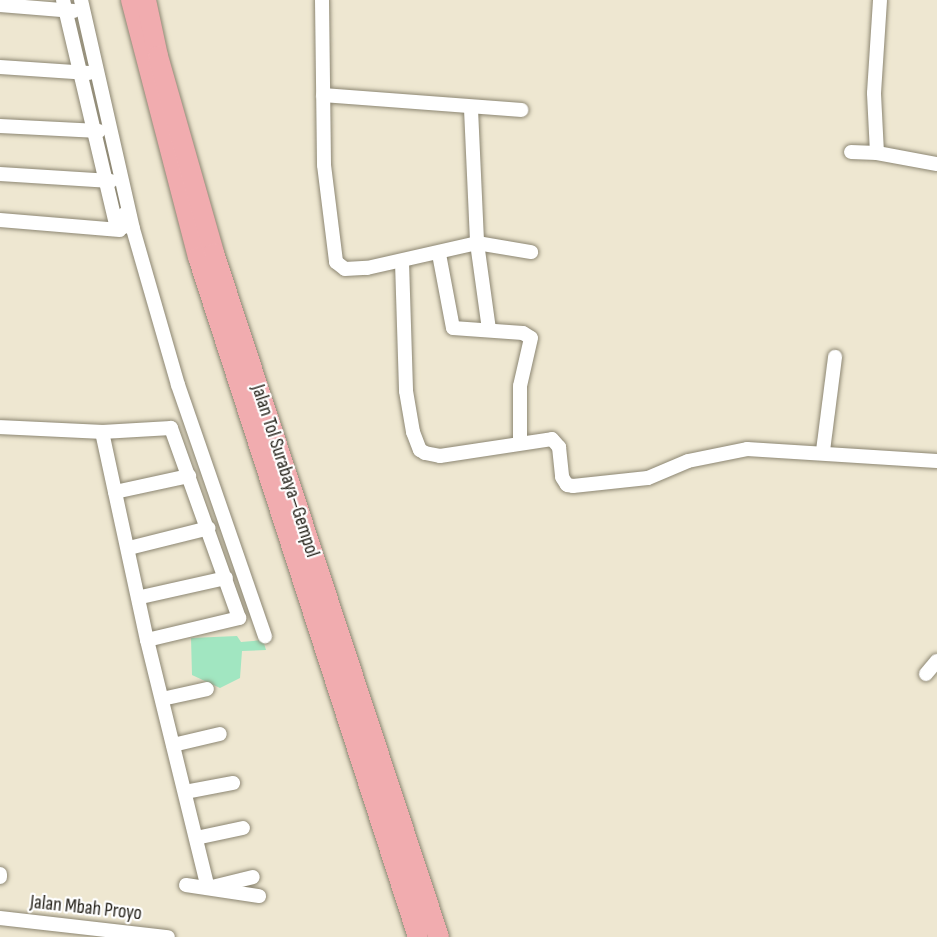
<!DOCTYPE html>
<meta charset="utf-8">
<style>
body{margin:0}
#map{position:relative;width:937px;height:937px;overflow:hidden;background:#eee7d1;font-family:"Sofia Sans Condensed",sans-serif}
div>[style]{position:absolute}
.green>*{inset:0;background:#a1e6c1}
.roads{filter:drop-shadow(0 0 2px #8c8672) drop-shadow(0 0 2px #8c8672)}
.minor>*{height:14px;margin:-7px;padding:0 7px;transform-origin:7px;border-radius:7px;background:#fff}
.highway>*{height:20px;margin:-10px;padding:0 10px;transform-origin:10px;border-radius:10px;background:#f1acaf}
span{translate:-50% -50%;white-space:nowrap;text-align:center;line-height:1.15;-webkit-text-stroke:4.5px #fff;paint-order:stroke}
.street-label{font-size:20px;color:#232018}
</style>
<div id="map">
<div class="green">
<div style="clip-path:polygon(237px 636px,241px 642px,263px 640px,266px 650px,242px 651px,240px 678px,220px 688px,192px 675px,191px 638px)"></div>
</div>
<div class="roads">
<div class="minor">
<div style="left:63px;top:0;width:235px;rotate:76.7deg"></div>
<div style="left:117px;top:229px;width:9px;rotate:-18deg"></div>
<div style="left:126px;top:226px;width:12px;rotate:-99deg"></div>
<div style="left:81px;top:0;width:235px;rotate:77.2deg"></div>
<div style="left:133px;top:229px;width:162px;rotate:73.9deg"></div>
<div style="left:178px;top:385px;width:266px;rotate:70.9deg"></div>
<div style="left:322px;top:0;width:165px;rotate:89.3deg"></div>
<div style="left:324px;top:165px;width:98px;rotate:82.9deg"></div>
<div style="left:336px;top:262px;width:11px;rotate:38deg"></div>
<div style="left:345px;top:269px;width:22px;rotate:-3deg"></div>
<div style="left:367px;top:268px;width:113px;rotate:-12.8deg"></div>
<div style="left:477px;top:243px;width:55px;rotate:9.5deg"></div>
<div style="left:0;top:5px;width:74px;rotate:4.6deg"></div>
<div style="left:0;top:67px;width:89px;rotate:3.9deg"></div>
<div style="left:323px;top:95px;width:199px;rotate:4.3deg"></div>
<div style="left:471px;top:109px;width:134px;rotate:87.4deg"></div>
<div style="left:477px;top:243px;width:87px;rotate:82.1deg"></div>
<div style="left:0;top:126px;width:99px;rotate:2.9deg"></div>
<div style="left:851px;top:152px;width:26px;rotate:2deg"></div>
<div style="left:877px;top:153px;width:61px;rotate:10.4deg"></div>
<div style="left:877px;top:153px;width:60px;rotate:-92.9deg"></div>
<div style="left:874px;top:93px;width:93px;rotate:-86.3deg"></div>
<div style="left:0;top:174px;width:111px;rotate:3.6deg"></div>
<div style="left:0;top:220px;width:120px;rotate:4.8deg"></div>
<div style="left:439px;top:254px;width:75px;rotate:79.3deg"></div>
<div style="left:453px;top:328px;width:70px;rotate:4.1deg"></div>
<div style="left:523px;top:333px;width:9px;rotate:32deg"></div>
<div style="left:531px;top:338px;width:49px;rotate:102.9deg"></div>
<div style="left:520px;top:386px;width:56px;rotate:90deg"></div>
<div style="left:402px;top:262px;width:129px;rotate:88.2deg"></div>
<div style="left:406px;top:391px;width:42px;rotate:80.3deg"></div>
<div style="left:413px;top:432px;width:19px;rotate:69deg"></div>
<div style="left:420px;top:450px;width:6px;rotate:31deg"></div>
<div style="left:425px;top:453px;width:15px;rotate:11deg"></div>
<div style="left:440px;top:456px;width:113px;rotate:-8.6deg"></div>
<div style="left:552px;top:439px;width:11px;rotate:49deg"></div>
<div style="left:559px;top:447px;width:30px;rotate:84deg"></div>
<div style="left:562px;top:477px;width:9px;rotate:58deg"></div>
<div style="left:567px;top:485px;width:6px;rotate:9deg"></div>
<div style="left:573px;top:486px;width:75px;rotate:-6.1deg"></div>
<div style="left:648px;top:478px;width:43px;rotate:-23deg"></div>
<div style="left:688px;top:461px;width:60px;rotate:-11.5deg"></div>
<div style="left:747px;top:449px;width:190px;rotate:3.6deg"></div>
<div style="left:0;top:427px;width:102px;rotate:2.8deg"></div>
<div style="left:823px;top:451px;width:95px;rotate:-82.7deg"></div>
<div style="left:115px;top:492px;width:76px;rotate:-12.2deg"></div>
<div style="left:129px;top:548px;width:82px;rotate:-14deg"></div>
<div style="left:141px;top:597px;width:87px;rotate:-12.6deg"></div>
<div style="left:147px;top:640px;width:95px;rotate:-13.4deg"></div>
<div style="left:239px;top:618px;width:202px;rotate:-109.7deg"></div>
<div style="left:171px;top:428px;width:69px;rotate:176.7deg"></div>
<div style="left:102px;top:432px;width:213px;rotate:77.8deg"></div>
<div style="left:147px;top:640px;width:255px;rotate:76.2deg"></div>
<div style="left:208px;top:888px;width:46px;rotate:-13.7deg"></div>
<div style="left:926px;top:674px;width:17px;rotate:-50deg"></div>
<div style="left:162px;top:699px;width:46px;rotate:-12.5deg"></div>
<div style="left:173px;top:745px;width:48px;rotate:-13.2deg"></div>
<div style="left:185px;top:792px;width:49px;rotate:-10.6deg"></div>
<div style="left:196px;top:838px;width:48px;rotate:-12deg"></div>
<div style="left:0;top:874px;width:3px;rotate:90deg"></div>
<div style="left:186px;top:885px;width:74px;rotate:8.6deg"></div>
<div style="left:0;top:918px;width:169px;rotate:6.5deg"></div>
</div>
<div class="highway">
<div style="left:131px;top:0;width:266px;rotate:75.4deg"></div>
<div style="left:198px;top:257px;width:715px;rotate:72.07deg"></div>
<div style="left:146px;top:0;width:57px;rotate:77.9deg"></div>
<div style="left:158px;top:56px;width:205px;rotate:74.1deg"></div>
<div style="left:214px;top:253px;width:720px;rotate:71.79deg"></div>
</div>
</div>
<div class="street-label">
<span style="left:285px;top:471px;rotate:72deg">Jalan Tol Surabaya–Gempol</span>
<span style="left:86px;top:908px;rotate:6deg">Jalan Mbah Proyo</span>
</div>
</div>
